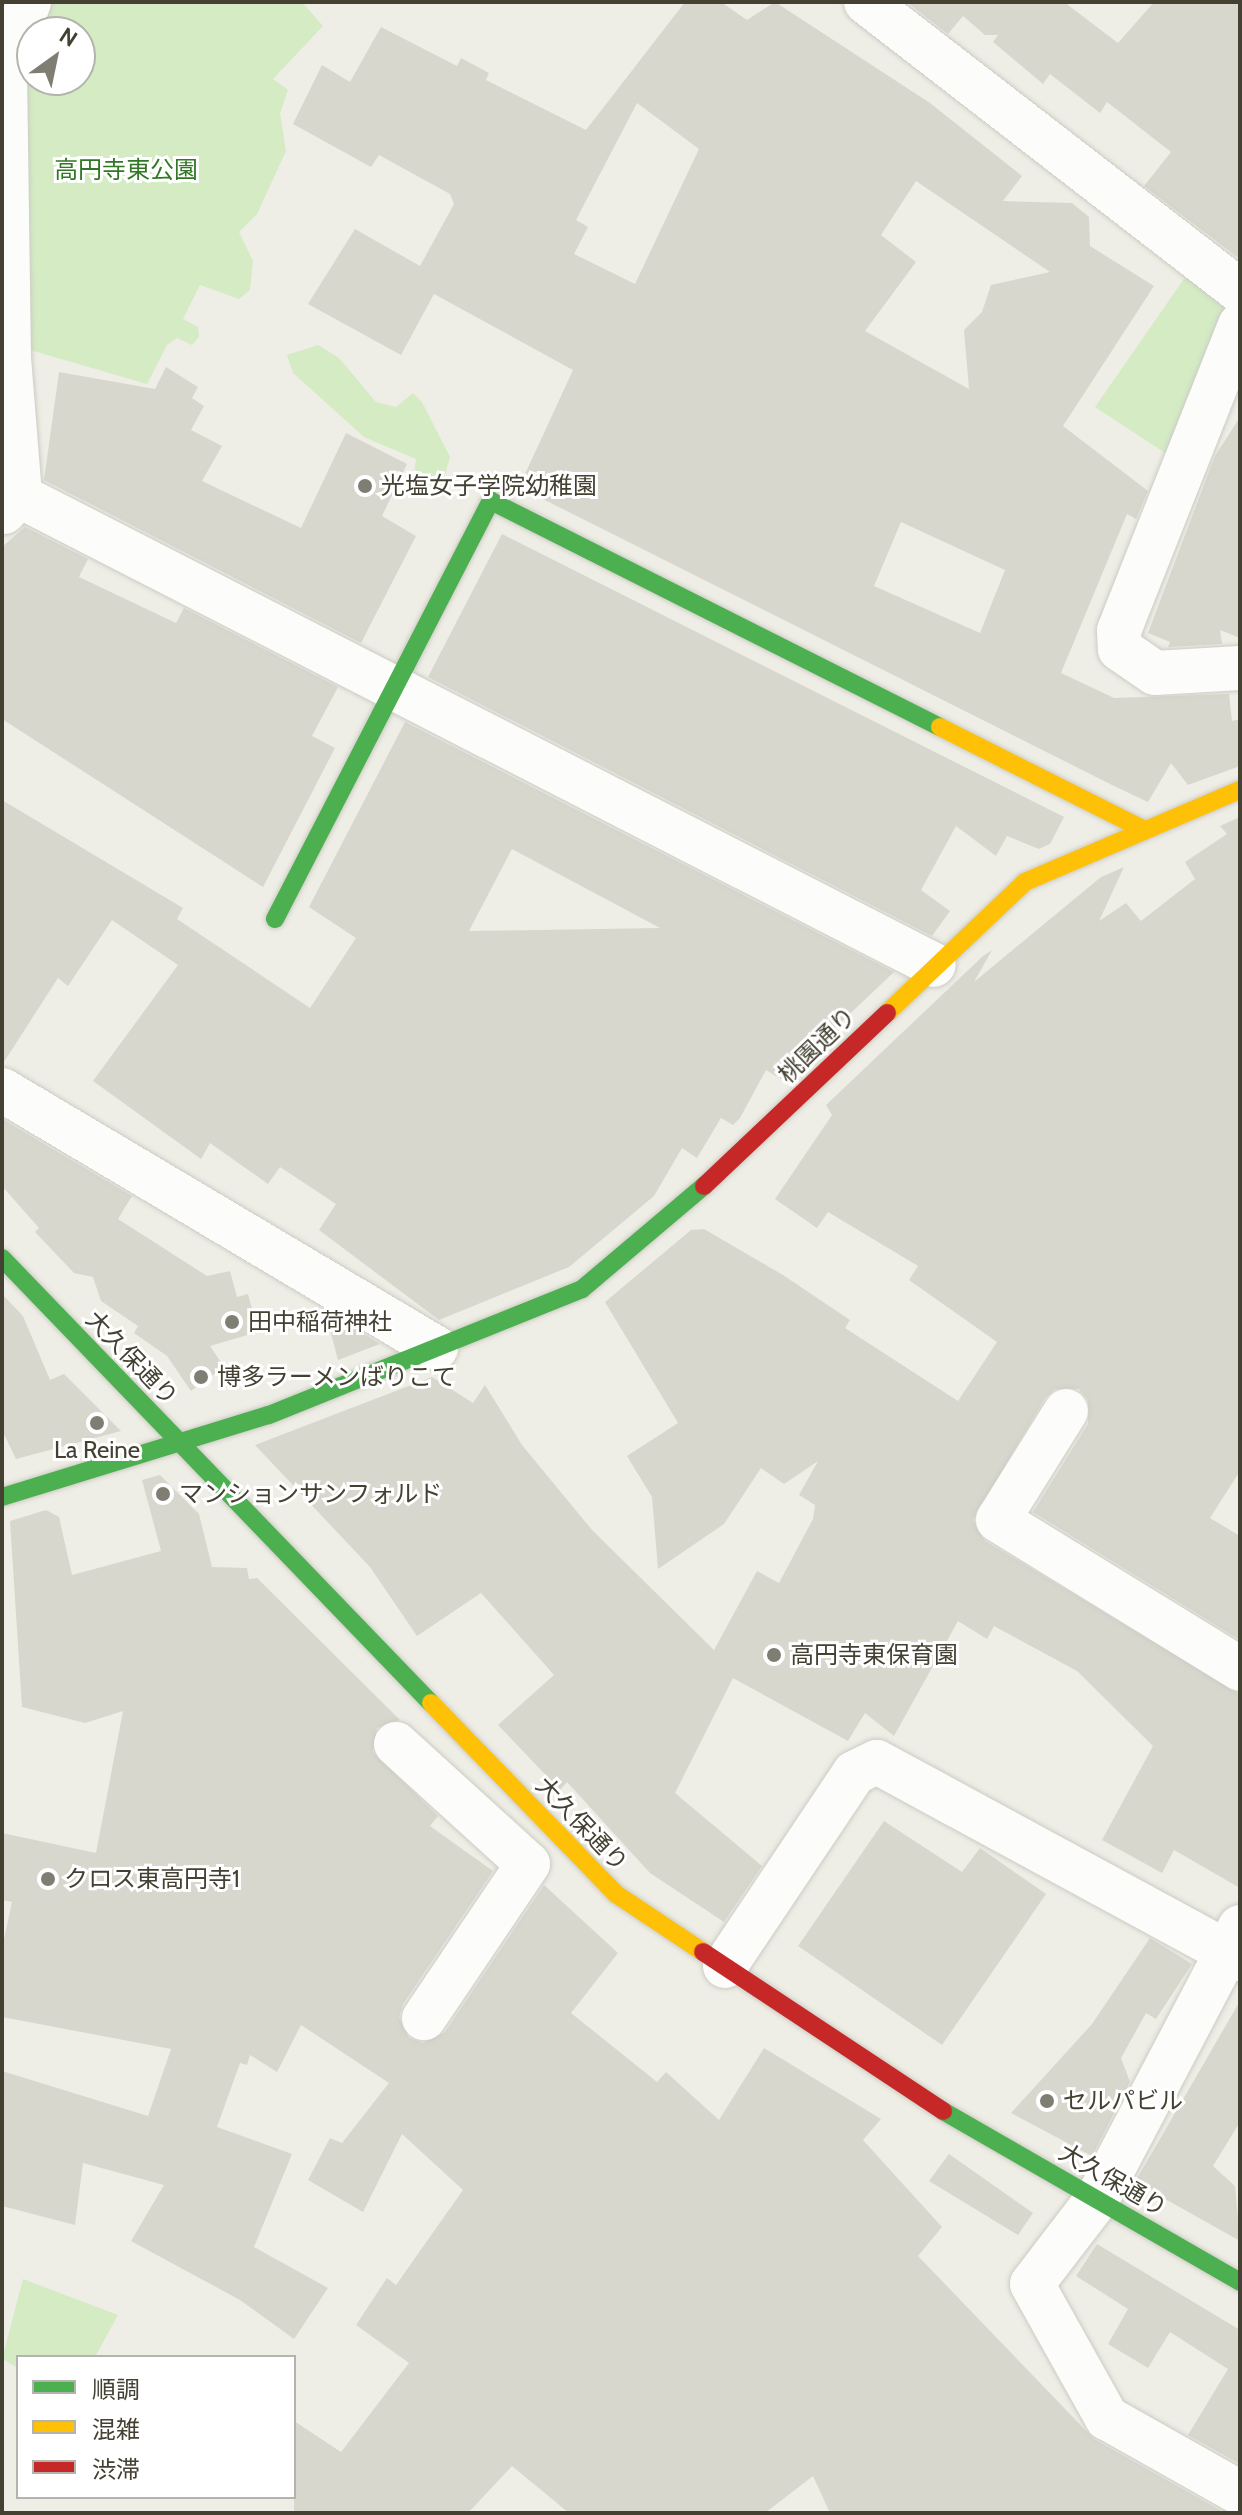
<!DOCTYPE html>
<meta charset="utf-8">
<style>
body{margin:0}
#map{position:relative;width:1242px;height:2515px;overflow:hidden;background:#eeeee6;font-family:Cabin,"Noto Sans JP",sans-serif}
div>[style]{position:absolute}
.green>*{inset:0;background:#d4ebc4}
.building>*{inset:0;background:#d8d7ce}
.roads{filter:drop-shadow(0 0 2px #ccccc4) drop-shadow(0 0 2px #ccccc4)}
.street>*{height:44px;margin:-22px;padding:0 22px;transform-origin:22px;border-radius:22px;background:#fcfcfb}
.fast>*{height:18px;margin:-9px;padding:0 9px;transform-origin:9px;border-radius:9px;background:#4caf50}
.slow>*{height:18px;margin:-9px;padding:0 9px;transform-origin:9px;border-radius:9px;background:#ffc107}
.jam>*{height:18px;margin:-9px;padding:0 9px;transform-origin:9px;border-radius:9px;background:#c62828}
.dots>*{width:22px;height:22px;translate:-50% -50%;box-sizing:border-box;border:4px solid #fff;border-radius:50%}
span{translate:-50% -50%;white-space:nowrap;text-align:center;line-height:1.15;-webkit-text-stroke:6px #fff;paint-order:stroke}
.park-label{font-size:24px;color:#327724}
.poi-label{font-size:24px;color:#444133}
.left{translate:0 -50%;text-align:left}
.street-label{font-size:24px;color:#444133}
.frame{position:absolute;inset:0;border:4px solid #444133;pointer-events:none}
.legend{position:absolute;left:16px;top:2355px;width:280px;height:144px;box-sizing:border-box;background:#fff;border:2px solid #b4b3ad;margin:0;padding:10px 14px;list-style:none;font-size:24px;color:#444133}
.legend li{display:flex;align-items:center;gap:16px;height:40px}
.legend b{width:40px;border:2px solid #b4b3ad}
.north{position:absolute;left:16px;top:16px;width:80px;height:80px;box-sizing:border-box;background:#fff;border:2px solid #b4b3ad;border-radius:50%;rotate:33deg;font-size:22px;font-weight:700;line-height:32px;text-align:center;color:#444133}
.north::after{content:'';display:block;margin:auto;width:28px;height:36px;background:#807e72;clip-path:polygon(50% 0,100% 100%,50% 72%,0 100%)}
</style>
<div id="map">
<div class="green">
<div style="clip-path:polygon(53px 2px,302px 2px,323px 26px,273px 79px,288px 90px,280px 113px,286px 151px,257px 214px,239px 232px,253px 261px,250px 290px,239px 299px,200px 285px,183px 319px,198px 327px,199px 337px,192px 345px,177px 338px,167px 345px,147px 384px,30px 350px,22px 86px,32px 50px,32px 80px,80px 80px,80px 32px,40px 32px)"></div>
<div style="clip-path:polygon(1186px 276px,1229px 306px,1176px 460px,1095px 407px)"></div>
<div style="clip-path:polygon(318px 345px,339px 358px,376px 402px,396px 407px,413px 393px,422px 402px,450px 457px,441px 489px,413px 480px,416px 459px,364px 437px,293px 373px,287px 355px)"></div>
<div style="clip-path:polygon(23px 2279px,118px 2315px,95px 2357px,18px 2357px,18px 2368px,2px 2359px)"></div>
</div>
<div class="building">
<div style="clip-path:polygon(evenodd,685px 2px,721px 2px,747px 20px,775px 2px,930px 103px,1022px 176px,1003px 201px,1072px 203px,1089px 217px,1090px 246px,1154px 286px,1063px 426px,1148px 491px,1136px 519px,1127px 514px,1061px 673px,1114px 698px,1229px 694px,1232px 721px,1240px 719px,1240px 766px,1188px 785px,1171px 763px,1148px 802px,1114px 786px,519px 487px,573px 370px,434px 294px,401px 355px,308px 304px,355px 229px,420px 266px,454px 204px,450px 194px,379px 155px,371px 167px,293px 124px,322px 65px,350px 82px,381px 27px,457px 66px,461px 58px,489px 73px,486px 80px,586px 130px,685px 2px,637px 103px,699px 149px,635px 284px,574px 254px,588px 227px,576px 220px,637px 103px,685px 2px,916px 181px,1050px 272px,991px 285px,982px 312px,964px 330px,969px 389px,865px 331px,916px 262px,881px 235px,916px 181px,685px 2px,901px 522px,1005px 570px,980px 633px,874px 586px,901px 522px)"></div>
<div style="clip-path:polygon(907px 2px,1064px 2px,1118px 43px,1154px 2px,1240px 2px,1240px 259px,1144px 186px,1171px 152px,1107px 102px,1100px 113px,1050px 74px,1043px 84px,993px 42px,998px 35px,985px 35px,963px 16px,948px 34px)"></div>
<div style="clip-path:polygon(166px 367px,198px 387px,192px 398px,204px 406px,191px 430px,222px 446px,202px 481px,301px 528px,346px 433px,407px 464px,382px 516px,416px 536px,361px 643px,44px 480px,59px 372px,155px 389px)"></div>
<div style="clip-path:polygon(1240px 417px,1240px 638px,1220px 630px,1222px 644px,1168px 647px,1170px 642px,1148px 633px,1215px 456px)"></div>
<div style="clip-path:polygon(25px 527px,88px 559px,79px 577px,176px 623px,184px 608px,338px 687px,312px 736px,335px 748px,263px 887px,2px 719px,2px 547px)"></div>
<div style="clip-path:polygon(502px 534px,1064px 817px,1050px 844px,1039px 849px,1007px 836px,996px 856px,956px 826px,921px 890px,950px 911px,932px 936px,428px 677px)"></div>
<div style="clip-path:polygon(evenodd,405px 722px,894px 972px,781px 1079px,766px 1070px,740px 1118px,733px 1125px,721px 1118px,697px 1158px,682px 1148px,654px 1196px,569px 1267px,439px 1320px,319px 1230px,336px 1204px,280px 1167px,268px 1184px,210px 1143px,201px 1159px,93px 1081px,178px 965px,112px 920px,68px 986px,58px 978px,2px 1065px,2px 800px,183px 908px,177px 919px,310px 1008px,356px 938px,309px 907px,405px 722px,512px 849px,660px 928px,469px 931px,512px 849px)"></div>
<div style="clip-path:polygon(1240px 817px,1240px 1471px,1210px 1518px,1240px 1536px,1240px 1640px,1033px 1512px,1088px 1424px,1088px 1400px,1079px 1389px,1055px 1389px,1045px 1398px,973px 1520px,985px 1541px,1240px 1694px,1240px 1888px,1174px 1850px,1162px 1873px,1102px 1840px,1153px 1746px,1077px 1671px,994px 1626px,987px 1639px,958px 1621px,894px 1736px,865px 1713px,848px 1741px,733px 1678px,675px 1793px,762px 1866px,724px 1922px,650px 1873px,567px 1782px,560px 1790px,498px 1725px,554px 1675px,481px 1593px,417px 1636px,370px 1567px,255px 1445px,432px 1377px,473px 1403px,485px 1385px,522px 1445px,592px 1530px,714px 1650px,757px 1571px,779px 1583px,813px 1519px,815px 1505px,799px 1495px,818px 1461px,784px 1484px,761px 1468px,724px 1524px,658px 1569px,652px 1497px,627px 1456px,678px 1423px,605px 1302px,691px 1230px,704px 1229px,783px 1275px,850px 1320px,845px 1328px,958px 1401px,997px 1342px,909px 1280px,918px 1266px,828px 1212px,817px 1228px,775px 1199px,832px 1115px,826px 1105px,983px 956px,992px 950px,974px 982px,1101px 877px,1124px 867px,1099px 921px,1126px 903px,1141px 921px,1195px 879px,1185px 862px,1227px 834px,1220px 826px)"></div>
<div style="clip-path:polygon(2px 1119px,132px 1196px,118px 1219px,207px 1276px,230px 1271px,237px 1297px,248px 1294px,258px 1332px,210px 1346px,224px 1367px,191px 1391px,167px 1356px,134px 1333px,138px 1326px,101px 1301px,93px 1277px,74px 1273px,35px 1232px,39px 1228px,2px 1186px)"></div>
<div style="clip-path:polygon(2px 1294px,23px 1316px,50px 1380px,64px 1374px,121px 1431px,16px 1459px,2px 1430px)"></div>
<div style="clip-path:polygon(325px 1311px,380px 1344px,338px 1360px)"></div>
<div style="clip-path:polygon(160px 1475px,199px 1514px,212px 1567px,247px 1568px,249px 1579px,257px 1578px,400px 1720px,377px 1728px,373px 1752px,438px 1816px,430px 1826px,493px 1871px,403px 2004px,399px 2017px,409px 2038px,423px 2043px,445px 2032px,544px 1885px,618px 1953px,571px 2013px,657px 2082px,666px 2072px,719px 2120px,764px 2048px,881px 2119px,863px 2140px,942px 2227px,918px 2256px,1094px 2439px,1225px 2513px,830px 2513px,813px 2476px,765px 2513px,569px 2513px,512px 2466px,468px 2513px,294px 2513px,294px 2421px,341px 2452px,409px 2363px,356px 2325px,387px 2278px,396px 2285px,463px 2190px,402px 2134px,363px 2212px,308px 2180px,330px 2138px,342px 2143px,389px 2083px,301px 2025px,277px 2072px,250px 2055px,247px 2065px,240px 2063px,217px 2127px,292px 2154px,254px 2247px,328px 2288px,294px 2339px,240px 2300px,131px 2241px,164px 2185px,83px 2163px,75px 2225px,2px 2206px,2px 2071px,148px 2116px,171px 2049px,2px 2017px,2px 1949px,12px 1902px,2px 1900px,2px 1833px,96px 1853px,123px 1711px,85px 1723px,22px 1707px,10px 1521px,46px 1510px,59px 1517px,72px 1575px,161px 1551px,142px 1480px)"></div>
<div style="clip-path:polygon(884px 1821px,962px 1872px,980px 1848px,1046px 1894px,942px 2045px,798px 1946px)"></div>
<div style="clip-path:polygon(1150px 1938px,1192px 1964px,1156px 2019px,1146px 2013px,1121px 2058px,1130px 2082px,1092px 2156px,1011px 2113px,1092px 2024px)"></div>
<div style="clip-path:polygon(1240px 2001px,1240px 2122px,1213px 2166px,1235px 2186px,1240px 2241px,1135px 2182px)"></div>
<div style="clip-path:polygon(949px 2154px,1033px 2213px,1018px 2235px,929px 2181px)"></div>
<div style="clip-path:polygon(1097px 2244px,1240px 2330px,1240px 2464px,1188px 2435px,1228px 2369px,1170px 2332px,1148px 2368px,1108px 2344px,1128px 2309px,1076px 2276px)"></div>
</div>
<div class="roads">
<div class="street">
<div style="left:866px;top:2px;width:473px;rotate:37.7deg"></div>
<div style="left:1240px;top:325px;width:329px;rotate:111.6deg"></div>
<div style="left:1119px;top:631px;width:18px;rotate:87deg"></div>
<div style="left:1120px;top:649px;width:42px;rotate:34.4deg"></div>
<div style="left:1155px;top:673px;width:85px;rotate:-3.4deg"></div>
<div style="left:2px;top:487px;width:1047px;rotate:27.15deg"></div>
<div style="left:4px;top:512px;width:23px;rotate:-47deg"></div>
<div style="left:20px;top:495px;width:137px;rotate:-94.6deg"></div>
<div style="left:9px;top:358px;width:292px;rotate:-90.8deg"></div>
<div style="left:5px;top:66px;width:68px;rotate:-69.4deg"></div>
<div style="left:2px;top:1090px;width:505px;rotate:30.73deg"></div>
<div style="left:1066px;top:1411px;width:128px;rotate:122deg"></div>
<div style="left:998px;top:1520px;width:284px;rotate:31.6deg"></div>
<div style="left:396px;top:1744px;width:178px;rotate:42.3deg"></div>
<div style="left:528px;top:1864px;width:186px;rotate:124deg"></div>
<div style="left:1240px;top:1927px;width:306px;rotate:117.7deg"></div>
<div style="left:1098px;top:2198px;width:108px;rotate:127.5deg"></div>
<div style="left:1032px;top:2284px;width:154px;rotate:60.8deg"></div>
<div style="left:1107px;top:2418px;width:153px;rotate:29.4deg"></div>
<div style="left:725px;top:1966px;width:232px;rotate:-56.2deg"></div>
<div style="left:854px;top:1773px;width:25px;rotate:-26deg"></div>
<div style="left:877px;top:1762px;width:413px;rotate:28.5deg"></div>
</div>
<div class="fast">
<div style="left:275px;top:919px;width:471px;rotate:-62.7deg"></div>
<div style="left:491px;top:501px;width:503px;rotate:26.72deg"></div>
<div style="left:2px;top:1258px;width:618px;rotate:46.05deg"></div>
<div style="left:2px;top:1497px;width:279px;rotate:-17.1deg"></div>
<div style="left:269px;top:1415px;width:337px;rotate:-21.9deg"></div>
<div style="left:582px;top:1289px;width:160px;rotate:-40.2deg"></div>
<div style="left:943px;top:2111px;width:343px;rotate:29.9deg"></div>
</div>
<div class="slow">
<div style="left:940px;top:727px;width:229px;rotate:26.7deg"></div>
<div style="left:887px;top:1013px;width:190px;rotate:-43.5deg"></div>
<div style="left:1025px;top:882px;width:234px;rotate:-23.2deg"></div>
<div style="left:431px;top:1703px;width:266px;rotate:45.9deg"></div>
<div style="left:616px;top:1894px;width:105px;rotate:33.7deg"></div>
</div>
<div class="jam">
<div style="left:704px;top:1186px;width:252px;rotate:-43.4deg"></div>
<div style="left:703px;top:1952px;width:288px;rotate:33.5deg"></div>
</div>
</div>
<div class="dots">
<div style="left:365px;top:486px;background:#807e72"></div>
<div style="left:232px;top:1322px;background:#807e72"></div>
<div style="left:201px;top:1377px;background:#807e72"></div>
<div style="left:97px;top:1423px;background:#807e72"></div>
<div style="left:163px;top:1494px;background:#807e72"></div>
<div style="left:774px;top:1655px;background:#807e72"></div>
<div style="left:48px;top:1879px;background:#807e72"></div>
<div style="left:1047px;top:2101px;background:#807e72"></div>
</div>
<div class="park-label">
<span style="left:126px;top:170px">高円寺東公園</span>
</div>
<div class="poi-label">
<span class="left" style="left:381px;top:486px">光塩女子学院幼稚園</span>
<span class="left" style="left:248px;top:1322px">田中稲荷神社</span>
<span class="left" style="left:217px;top:1377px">博多ラーメンばりこて</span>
<span style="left:97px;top:1450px">La Reine</span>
<span class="left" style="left:179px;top:1494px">マンションサンフォルド</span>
<span class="left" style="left:790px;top:1655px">高円寺東保育園</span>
<span class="left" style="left:64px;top:1879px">クロス東高円寺1</span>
<span class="left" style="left:1063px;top:2101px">セルパビル</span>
</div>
<div class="street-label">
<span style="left:817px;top:1045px;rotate:-44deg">桃園通り</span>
<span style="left:132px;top:1358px;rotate:46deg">大久保通り</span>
<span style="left:582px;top:1824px;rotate:46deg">大久保通り</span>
<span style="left:1113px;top:2180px;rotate:30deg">大久保通り</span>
</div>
<div class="frame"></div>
<ul class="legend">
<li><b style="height:10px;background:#4caf50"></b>順調</li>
<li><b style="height:10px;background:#ffc107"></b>混雑</li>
<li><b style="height:10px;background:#c62828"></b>渋滞</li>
</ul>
<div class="north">N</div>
</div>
